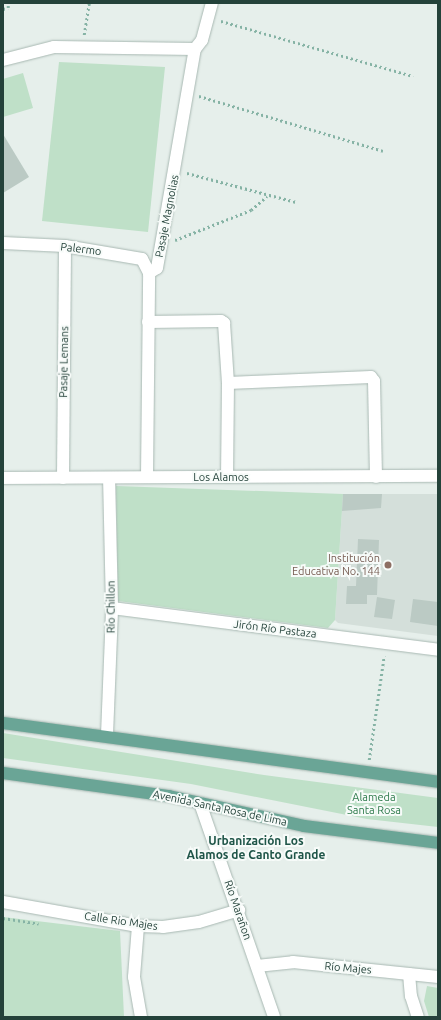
<!DOCTYPE html>
<meta charset="utf-8">
<style>
body{margin:0}
#map{position:relative;width:441px;height:1020px;overflow:hidden;background:#e6efeb;font-family:Ubuntu,sans-serif}
div>[style]{position:absolute}
.built>*{inset:0;background:#d4dfda}
.green>*{inset:0;background:#bfe0c8}
.building>*{inset:0;background:#bbcac4}
.path>*{height:2.5px;margin-top:-1.25px;transform-origin:0;background:repeating-linear-gradient(90deg,#86b3a5 0 2px,transparent 0 5px)}
.roads{filter:drop-shadow(0 0 1px #a8b8b2) drop-shadow(0 0 1px #a8b8b2)}
.minor>*{height:12px;margin:-6px;padding:0 6px;transform-origin:6px;border-radius:6px;background:#fff}
.major>*{height:12px;margin:-6px;padding:0 6px;transform-origin:6px;border-radius:6px;background:#6aa596}
.dots>*{width:11px;height:11px;translate:-50% -50%;box-sizing:border-box;border:2px solid #f7fbf9;border-radius:50%}
span{translate:-50% -50%;white-space:nowrap;text-align:center;line-height:1.15;-webkit-text-stroke:4px #f7fbf9;paint-order:stroke}
.street-label{font-size:11px;color:#24423a}
.education-label{font-size:11px;color:#785e54}
.right{translate:-100% -50%;text-align:right}
.park-label{font-size:11px;color:#2d7a4b}
.neighbourhood-label{font-size:12px;color:#1f5548;font-weight:700}
.frame{position:absolute;inset:0;border:4px solid #24423a;pointer-events:none}
</style>
<div id="map">
<div class="built">
<div style="clip-path:polygon(343px 494px,438px 494px,438px 636px,338px 623px,335px 620px)"></div>
</div>
<div class="green">
<div style="clip-path:polygon(59px 62px,165px 67px,148px 232px,42px 221px)"></div>
<div style="clip-path:polygon(23px 73px,33px 108px,3px 117px,3px 79px)"></div>
<div style="clip-path:polygon(116px 486px,343px 494px,335px 620px,328px 628px,118px 601px)"></div>
<div style="clip-path:polygon(3px 733px,264px 775px,438px 798px,438px 827px,367px 819px,191px 784px,3px 758px)"></div>
<div style="clip-path:polygon(3px 917px,120px 931px,124px 1017px,3px 1017px)"></div>
<div style="clip-path:polygon(427px 986px,438px 988px,438px 1017px,429px 1017px,424px 1001px)"></div>
</div>
<div class="building">
<div style="clip-path:polygon(3px 134px,29px 177px,3px 193px)"></div>
<div style="clip-path:polygon(343px 494px,382px 494px,381px 508px,342px 511px)"></div>
<div style="clip-path:polygon(358px 539px,379px 540px,377px 595px,367px 595px,367px 604px,346px 604px,347px 586px,356px 586px)"></div>
<div style="clip-path:polygon(377px 597px,395px 600px,392px 619px,374px 617px)"></div>
<div style="clip-path:polygon(413px 599px,438px 602px,438px 626px,410px 622px)"></div>
</div>
<div class="path">
<div style="left:3px;top:9px;width:5px;rotate:-11deg"></div>
<div style="left:8px;top:8px;width:5px;rotate:-90deg"></div>
<div style="left:221px;top:21px;width:200px;rotate:16deg"></div>
<div style="left:84px;top:35px;width:32px;rotate:-81deg"></div>
<div style="left:199px;top:96px;width:192px;rotate:16.6deg"></div>
<div style="left:187px;top:173px;width:113px;rotate:14.9deg"></div>
<div style="left:175px;top:240px;width:82px;rotate:-21.5deg"></div>
<div style="left:251px;top:210px;width:21px;rotate:-41deg"></div>
<div style="left:369px;top:760px;width:105px;rotate:-81.8deg"></div>
<div style="left:3px;top:918px;width:36px;rotate:9deg"></div>
</div>
<div class="roads">
<div class="minor">
<div style="left:3px;top:60px;width:53px;rotate:-14.3deg"></div>
<div style="left:54px;top:47px;width:141px;rotate:0.8deg"></div>
<div style="left:3px;top:243px;width:62px;rotate:2.8deg"></div>
<div style="left:65px;top:246px;width:78px;rotate:9.6deg"></div>
<div style="left:142px;top:259px;width:16px;rotate:63deg"></div>
<div style="left:148px;top:322px;width:73px;rotate:-0.8deg"></div>
<div style="left:221px;top:321px;width:4px;rotate:34deg"></div>
<div style="left:224px;top:323px;width:60px;rotate:86.2deg"></div>
<div style="left:228px;top:383px;width:94px;rotate:90.6deg"></div>
<div style="left:228px;top:383px;width:143px;rotate:-2.4deg"></div>
<div style="left:371px;top:377px;width:5px;rotate:53deg"></div>
<div style="left:374px;top:381px;width:96px;rotate:88.8deg"></div>
<div style="left:147px;top:477px;width:204px;rotate:-89.4deg"></div>
<div style="left:149px;top:273px;width:9px;rotate:-32deg"></div>
<div style="left:157px;top:268px;width:222px;rotate:-80.2deg"></div>
<div style="left:195px;top:49px;width:11px;rotate:-52deg"></div>
<div style="left:202px;top:40px;width:38px;rotate:-75deg"></div>
<div style="left:3px;top:478px;width:435px;rotate:-0.3deg"></div>
<div style="left:63px;top:478px;width:232px;rotate:-89.5deg"></div>
<div style="left:112px;top:608px;width:329px;rotate:7.3deg"></div>
<div style="left:107px;top:735px;width:127px;rotate:-87.7deg"></div>
<div style="left:112px;top:608px;width:130px;rotate:-91.3deg"></div>
<div style="left:200px;top:803px;width:226px;rotate:70.9deg"></div>
<div style="left:3px;top:902px;width:137px;rotate:10.1deg"></div>
<div style="left:138px;top:926px;width:25px;rotate:2deg"></div>
<div style="left:163px;top:927px;width:36px;rotate:-8deg"></div>
<div style="left:199px;top:922px;width:42px;rotate:-16.7deg"></div>
<div style="left:138px;top:926px;width:51px;rotate:94.5deg"></div>
<div style="left:134px;top:977px;width:41px;rotate:80.1deg"></div>
<div style="left:257px;top:966px;width:36px;rotate:-6deg"></div>
<div style="left:293px;top:962px;width:146px;rotate:5.9deg"></div>
<div style="left:409px;top:974px;width:22px;rotate:85deg"></div>
<div style="left:411px;top:996px;width:22px;rotate:72deg"></div>
</div>
<div class="major">
<div style="left:3px;top:723px;width:439px;rotate:7.7deg"></div>
<div style="left:3px;top:773px;width:168px;rotate:7.9deg"></div>
<div style="left:169px;top:796px;width:138px;rotate:12.5deg"></div>
<div style="left:304px;top:826px;width:135px;rotate:7.2deg"></div>
</div>
</div>
<div class="dots">
<div style="left:388px;top:565px;background:#8d6e63"></div>
</div>
<div class="street-label">
<span style="left:167px;top:216px;rotate:-79deg">Pasaje Magnolias</span>
<span style="left:81px;top:249px;rotate:7deg">Palermo</span>
<span style="left:64px;top:362px;rotate:-89deg">Pasaje Lemans</span>
<span style="left:221px;top:477px">Los Alamos</span>
<span style="left:111px;top:607px;rotate:-90deg">Río Chillon</span>
<span style="left:275px;top:629px;rotate:7deg">Jirón Río Pastaza</span>
<span style="left:220px;top:808px;rotate:12deg">Avenida Santa Rosa de Lima</span>
<span style="left:238px;top:910px;rotate:71deg">Río Marañon</span>
<span style="left:121px;top:921px;rotate:8deg">Calle Rio Majes</span>
<span style="left:348px;top:968px;rotate:5deg">Río Majes</span>
</div>
<div class="education-label">
<span class="right" style="left:380px;top:565px">Institución<br>Educativa No. 144</span>
</div>
<div class="park-label">
<span style="left:374px;top:804px">Alameda<br>Santa Rosa</span>
</div>
<div class="neighbourhood-label">
<span style="left:256px;top:848px">Urbanización Los<br>Alamos de Canto Grande</span>
</div>
<div class="frame"></div>
</div>
